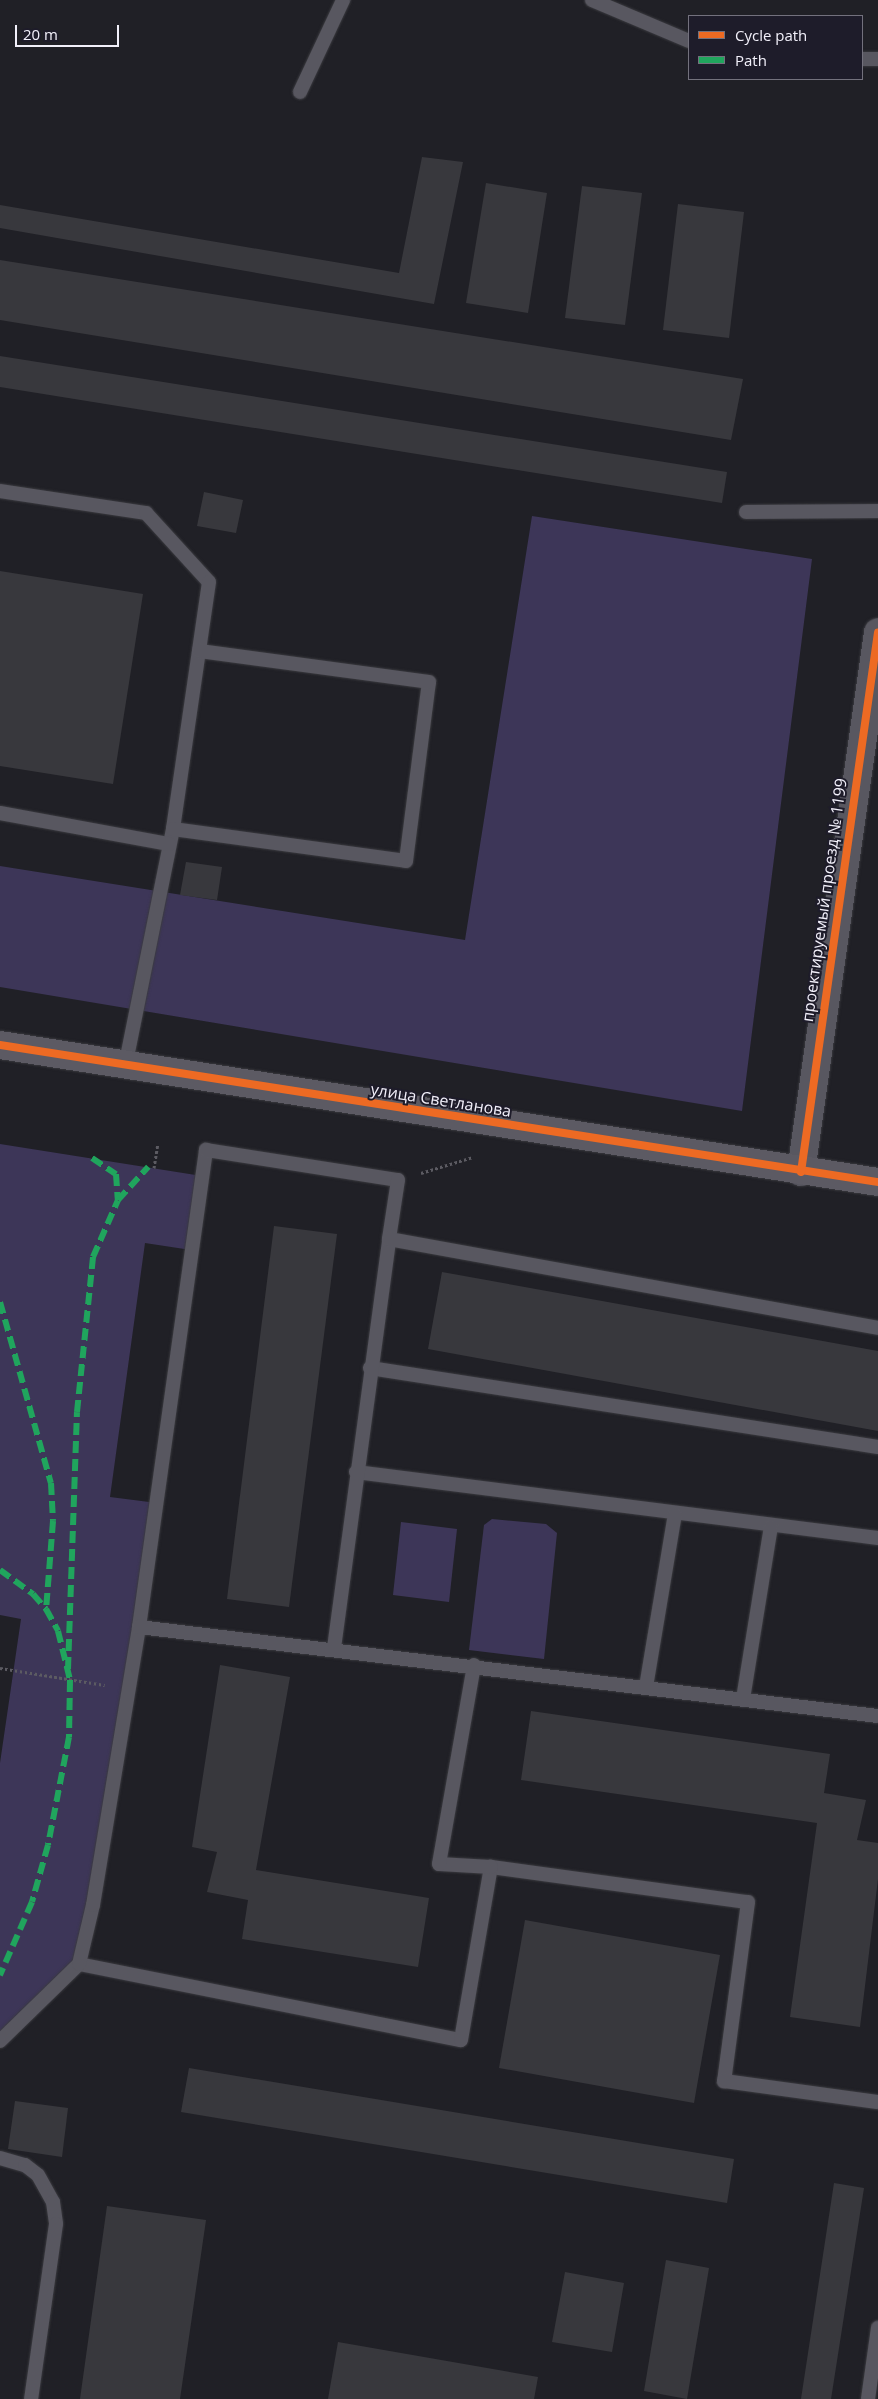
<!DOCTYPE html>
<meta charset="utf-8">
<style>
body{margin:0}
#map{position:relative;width:878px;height:2399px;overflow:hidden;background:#202026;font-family:"Open Sans",sans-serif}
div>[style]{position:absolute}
.green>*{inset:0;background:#3d3658}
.building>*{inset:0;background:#38383d}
.path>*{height:3px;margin-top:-1.5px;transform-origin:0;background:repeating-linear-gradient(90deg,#5c5b62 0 2.5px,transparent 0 5px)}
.roads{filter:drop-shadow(0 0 1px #3a3a3f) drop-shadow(0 0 1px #3a3a3f)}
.lane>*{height:14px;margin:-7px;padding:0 7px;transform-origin:7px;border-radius:7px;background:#585760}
.street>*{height:28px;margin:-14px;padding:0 14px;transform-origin:14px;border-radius:14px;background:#585760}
.secondary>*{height:28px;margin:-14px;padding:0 14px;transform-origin:14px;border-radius:14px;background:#5c5a63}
.quiet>*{height:6px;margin-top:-3px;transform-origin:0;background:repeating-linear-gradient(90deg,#20a55d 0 12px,transparent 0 18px)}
.cycleway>*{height:8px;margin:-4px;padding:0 4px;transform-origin:4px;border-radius:4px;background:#ed6a23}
span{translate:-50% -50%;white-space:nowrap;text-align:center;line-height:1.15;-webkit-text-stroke:4px #1e1c2a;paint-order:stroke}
.street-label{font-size:16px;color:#f2f0fa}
.legend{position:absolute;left:688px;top:15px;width:175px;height:65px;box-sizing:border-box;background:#1e1c2a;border:1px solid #73717d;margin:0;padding:6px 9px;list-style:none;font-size:15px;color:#f2f0fa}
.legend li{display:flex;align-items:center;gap:10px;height:25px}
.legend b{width:25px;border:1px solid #73717d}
.scale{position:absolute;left:15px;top:25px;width:104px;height:22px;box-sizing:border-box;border:2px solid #f2f0fa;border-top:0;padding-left:6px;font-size:15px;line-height:18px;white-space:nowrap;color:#f2f0fa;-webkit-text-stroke:4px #1e1c2a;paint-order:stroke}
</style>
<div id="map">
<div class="green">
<div style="clip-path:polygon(532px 516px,812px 559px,742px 1111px,0 987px,0 866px,465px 940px)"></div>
<div style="clip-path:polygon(0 1144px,202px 1176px,191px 1250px,145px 1243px,110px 1497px,157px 1503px,79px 1964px,0 2041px,0 1763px,21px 1619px,0 1615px)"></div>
<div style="clip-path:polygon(492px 1519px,546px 1524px,557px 1533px,544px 1659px,469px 1650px,484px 1525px)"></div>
<div style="clip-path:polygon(401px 1522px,457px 1529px,449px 1602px,393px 1595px)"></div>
</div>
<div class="building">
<div style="clip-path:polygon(422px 157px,463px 162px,434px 304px,0 228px,0 205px,399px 273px)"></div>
<div style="clip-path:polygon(486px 183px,547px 193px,528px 313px,466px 303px)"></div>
<div style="clip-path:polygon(582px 186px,642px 193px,625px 325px,565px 318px)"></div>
<div style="clip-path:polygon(678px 204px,744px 212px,729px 338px,663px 330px)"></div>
<div style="clip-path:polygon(0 260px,743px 379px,731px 440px,0 320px)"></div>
<div style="clip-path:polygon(0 356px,727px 472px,722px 503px,0 387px)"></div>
<div style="clip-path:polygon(204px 492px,243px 500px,236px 533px,197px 526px)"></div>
<div style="clip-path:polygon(0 571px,143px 594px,113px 784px,0 766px)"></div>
<div style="clip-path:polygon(186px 862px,222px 867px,217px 900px,180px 895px)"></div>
<div style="clip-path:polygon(274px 1226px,337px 1234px,289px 1607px,227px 1599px)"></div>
<div style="clip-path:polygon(442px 1272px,878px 1351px,878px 1431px,428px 1349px)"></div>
<div style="clip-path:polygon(220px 1665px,290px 1677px,256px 1870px,429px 1898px,418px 1967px,242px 1939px,248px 1900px,207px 1892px,217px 1852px,192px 1847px)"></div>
<div style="clip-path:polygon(531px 1711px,830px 1754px,824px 1793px,866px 1800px,857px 1840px,878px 1843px,878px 1879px,860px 2027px,790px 2017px,817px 1823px,521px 1780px)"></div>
<div style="clip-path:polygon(525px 1920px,720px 1955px,694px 2103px,499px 2068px)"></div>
<div style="clip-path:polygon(189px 2068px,734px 2159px,727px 2203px,181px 2112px)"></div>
<div style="clip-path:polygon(15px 2101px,68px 2108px,62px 2157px,8px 2149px)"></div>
<div style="clip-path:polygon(834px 2183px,864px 2188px,831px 2399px,801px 2399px)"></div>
<div style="clip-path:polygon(107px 2206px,206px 2220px,180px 2399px,80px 2399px)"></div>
<div style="clip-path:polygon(666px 2260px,709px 2268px,687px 2399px,644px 2391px)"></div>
<div style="clip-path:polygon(565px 2272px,624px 2283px,612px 2352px,552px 2342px)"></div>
<div style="clip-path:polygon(338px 2342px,538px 2377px,534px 2399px,328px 2399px)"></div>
</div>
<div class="path">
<div style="left:154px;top:1168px;width:24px;rotate:-81deg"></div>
<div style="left:421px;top:1173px;width:54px;rotate:-17.1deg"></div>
<div style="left:0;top:1668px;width:106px;rotate:9.2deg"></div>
</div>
<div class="roads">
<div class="lane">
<div style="left:592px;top:0;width:105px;rotate:22.9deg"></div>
<div style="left:862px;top:59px;width:16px"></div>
<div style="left:300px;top:92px;width:102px;rotate:-64.9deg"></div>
<div style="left:0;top:491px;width:148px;rotate:8.6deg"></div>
<div style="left:146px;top:513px;width:93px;rotate:47.6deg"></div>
<div style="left:209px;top:582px;width:250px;rotate:98.3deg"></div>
<div style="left:173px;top:829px;width:243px;rotate:101.4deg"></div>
<div style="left:746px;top:512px;width:132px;rotate:-0.4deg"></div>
<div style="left:0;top:813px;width:172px;rotate:10.4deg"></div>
<div style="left:173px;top:829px;width:235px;rotate:7.8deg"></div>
<div style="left:406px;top:861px;width:180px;rotate:-82.7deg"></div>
<div style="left:429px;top:682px;width:232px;rotate:-172.3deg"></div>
<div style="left:370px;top:1368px;width:514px;rotate:8.84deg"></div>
<div style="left:356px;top:1472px;width:526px;rotate:7.21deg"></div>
<div style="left:139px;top:1627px;width:482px;rotate:-82deg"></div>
<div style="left:206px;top:1150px;width:194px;rotate:8.9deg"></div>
<div style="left:398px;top:1180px;width:60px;rotate:98.7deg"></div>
<div style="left:334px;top:1648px;width:413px;rotate:-82.3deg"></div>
<div style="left:389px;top:1239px;width:497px;rotate:10.3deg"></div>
<div style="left:646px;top:1687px;width:175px;rotate:-80.5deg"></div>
<div style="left:743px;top:1699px;width:174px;rotate:-80.8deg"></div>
<div style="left:491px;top:1867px;width:259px;rotate:7.8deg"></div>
<div style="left:748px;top:1902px;width:181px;rotate:97.6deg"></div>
<div style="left:724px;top:2081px;width:155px;rotate:7.8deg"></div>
<div style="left:79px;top:1964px;width:389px;rotate:11.3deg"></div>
<div style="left:461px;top:2040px;width:176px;rotate:-80.2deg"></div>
<div style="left:491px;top:1867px;width:52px;rotate:-176.7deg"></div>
<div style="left:439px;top:1864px;width:202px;rotate:-80deg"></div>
<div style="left:0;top:2041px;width:110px;rotate:-44.3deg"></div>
<div style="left:79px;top:1964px;width:61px;rotate:-76.7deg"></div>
<div style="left:93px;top:1905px;width:282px;rotate:-80.6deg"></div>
<div style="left:139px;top:1627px;width:744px;rotate:6.87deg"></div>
<div style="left:0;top:2158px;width:26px;rotate:16deg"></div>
<div style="left:25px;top:2165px;width:16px;rotate:38deg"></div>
<div style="left:38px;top:2175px;width:31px;rotate:61deg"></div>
<div style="left:53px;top:2202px;width:22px;rotate:82deg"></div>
<div style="left:56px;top:2224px;width:177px;rotate:98.1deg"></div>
<div style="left:868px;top:2399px;width:72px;rotate:-82deg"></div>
</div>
<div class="street">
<div style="left:801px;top:1172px;width:545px;rotate:-81.88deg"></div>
</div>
<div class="secondary">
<div style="left:0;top:1045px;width:889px;rotate:8.87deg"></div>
</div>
</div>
<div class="quiet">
<div style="left:92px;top:1158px;width:29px;rotate:34deg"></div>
<div style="left:116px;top:1174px;width:26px;rotate:86deg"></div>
<div style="left:0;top:1302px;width:188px;rotate:74.3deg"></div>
<div style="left:51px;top:1483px;width:38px;rotate:87deg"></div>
<div style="left:53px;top:1521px;width:88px;rotate:94.5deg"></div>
<div style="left:0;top:1570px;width:41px;rotate:36deg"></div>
<div style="left:33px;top:1594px;width:20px;rotate:49deg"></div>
<div style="left:46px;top:1609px;width:25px;rotate:61deg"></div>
<div style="left:58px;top:1631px;width:50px;rotate:76.2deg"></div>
<div style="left:70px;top:1680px;width:57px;rotate:91deg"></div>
<div style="left:69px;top:1737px;width:110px;rotate:101deg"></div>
<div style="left:48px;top:1845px;width:59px;rotate:105.7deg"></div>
<div style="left:32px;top:1902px;width:80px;rotate:113.7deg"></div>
<div style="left:68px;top:1669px;width:257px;rotate:-88deg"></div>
<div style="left:77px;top:1412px;width:156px;rotate:-84.1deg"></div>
<div style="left:93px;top:1257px;width:62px;rotate:-66.3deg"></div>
<div style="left:118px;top:1200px;width:45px;rotate:-47.7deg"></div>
</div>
<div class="cycleway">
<div style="left:0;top:1045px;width:889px;rotate:8.87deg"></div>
<div style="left:801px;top:1172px;width:545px;rotate:-81.88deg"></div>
</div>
<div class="street-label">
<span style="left:824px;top:900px;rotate:-82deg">проектируемый проезд № 1199</span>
<span style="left:441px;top:1100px;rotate:9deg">улица Светланова</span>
</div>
<ul class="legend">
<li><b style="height:6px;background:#ed6a23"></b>Cycle path</li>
<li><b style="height:6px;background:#20a55d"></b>Path</li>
</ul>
<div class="scale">20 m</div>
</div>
